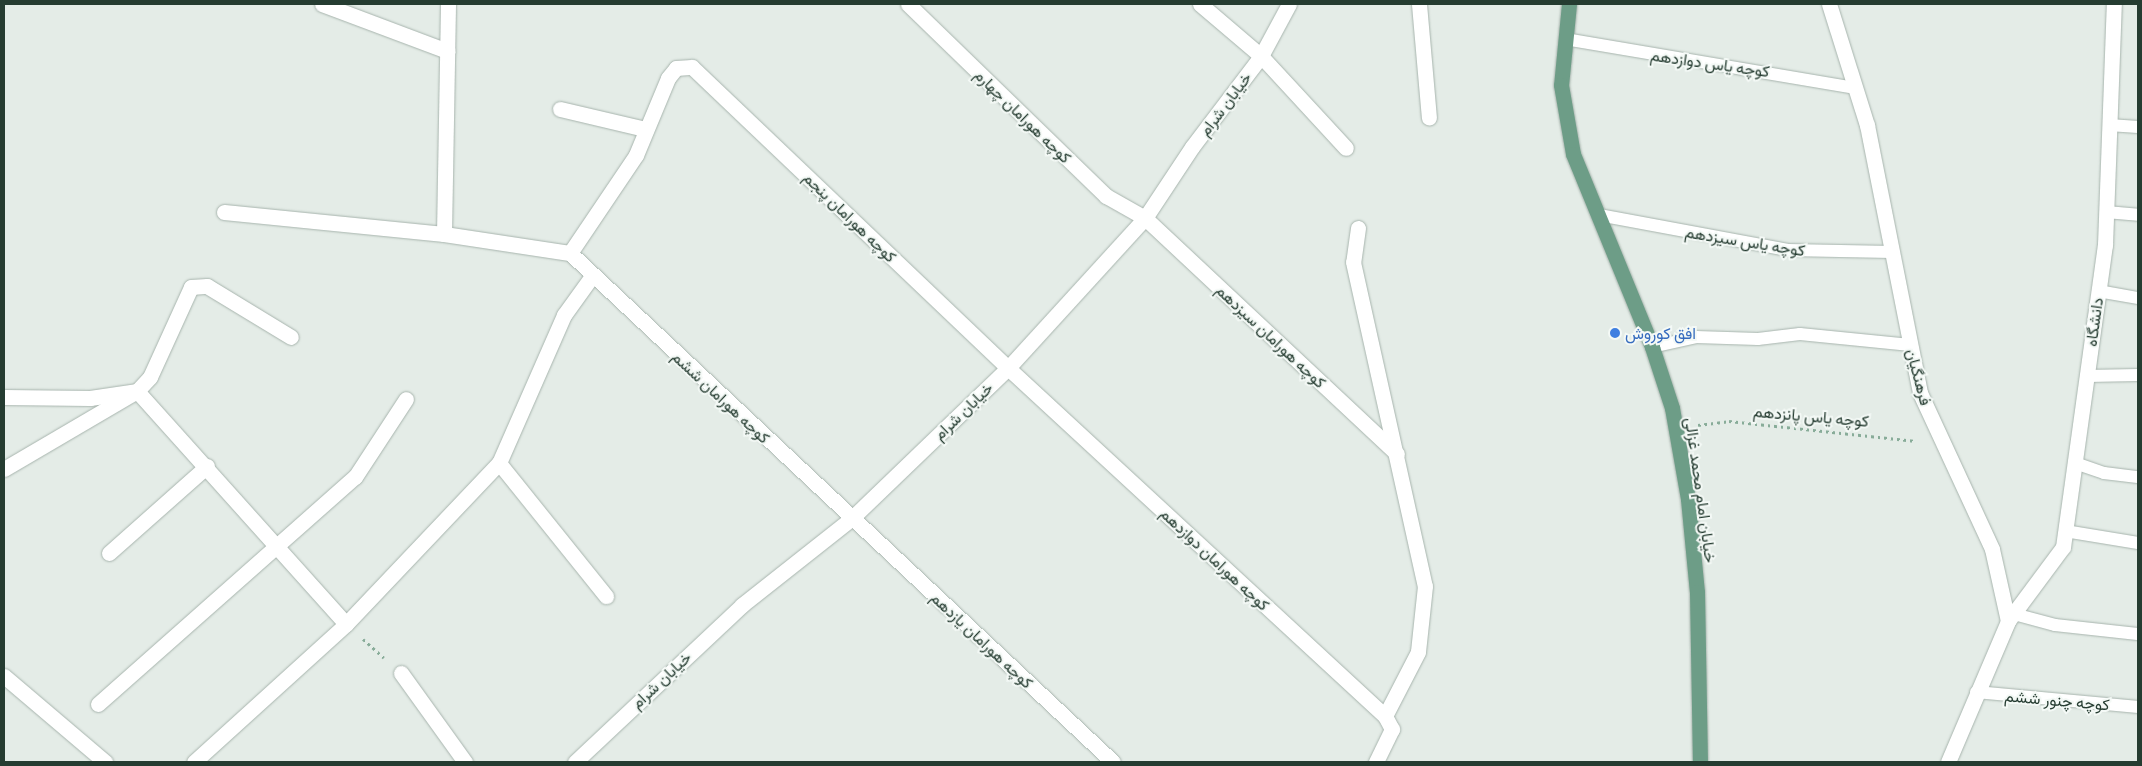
<!DOCTYPE html>
<meta charset="utf-8">
<style>
body{margin:0}
#map{position:relative;width:2142px;height:766px;overflow:hidden;background:#e4ece7;font-family:"Exo 2",Vazirmatn,sans-serif}
div>[style]{position:absolute}
.path>*{height:3px;margin-top:-1.5px;transform-origin:0;background:repeating-linear-gradient(90deg,#88ac99 0 2.5px,transparent 0 6.5px)}
.roads{filter:drop-shadow(0 0 1px #a7b4ad) drop-shadow(0 0 1px #a7b4ad)}
.service>*{height:12px;margin:-6px;padding:0 6px;transform-origin:6px;border-radius:6px;background:#fff}
.minor>*{height:15px;margin:-7.5px;padding:0 7.5px;transform-origin:7.5px;border-radius:7.5px;background:#fff}
.primary>*{height:15px;margin:-7.5px;padding:0 7.5px;transform-origin:7.5px;border-radius:7.5px;background:#6d9d87}
.dots>*{width:14px;height:14px;translate:-50% -50%;box-sizing:border-box;border:2px solid #f4f9f6;border-radius:50%}
span{translate:-50% -50%;white-space:nowrap;text-align:center;line-height:1.15;-webkit-text-stroke:4px #f4f9f6;paint-order:stroke}
.street-label{font-size:16px;color:#253c31}
.shop-label{font-size:16px;color:#366cbe}
.left{translate:0 -50%;text-align:left}
.frame{position:absolute;inset:0;border:5px solid #253c31;pointer-events:none}
</style>
<div id="map">
<div class="path">
<div style="left:1698px;top:425px;width:31px;rotate:-7deg"></div>
<div style="left:1729px;top:421px;width:188px;rotate:6.1deg"></div>
<div style="left:363px;top:639px;width:28px;rotate:42deg"></div>
</div>
<div class="roads">
<div class="service">
<div style="left:1565px;top:39px;width:295px;rotate:9.6deg"></div>
<div style="left:2109px;top:125px;width:29px;rotate:4deg"></div>
<div style="left:2106px;top:212px;width:32px;rotate:5deg"></div>
<div style="left:1599px;top:215px;width:192px;rotate:10.5deg"></div>
<div style="left:1788px;top:250px;width:104px;rotate:1.1deg"></div>
<div style="left:2098px;top:291px;width:41px;rotate:9.9deg"></div>
<div style="left:1652px;top:347px;width:45px;rotate:-12.8deg"></div>
<div style="left:1696px;top:337px;width:62px;rotate:1.8deg"></div>
<div style="left:1758px;top:339px;width:42px;rotate:-6.8deg"></div>
<div style="left:1800px;top:334px;width:111px;rotate:5.7deg"></div>
<div style="left:2087px;top:376px;width:51px;rotate:-1.1deg"></div>
<div style="left:2075px;top:463px;width:31px;rotate:19deg"></div>
<div style="left:2104px;top:473px;width:34px;rotate:7deg"></div>
<div style="left:2065px;top:531px;width:74px;rotate:9.3deg"></div>
<div style="left:2014px;top:614px;width:42px;rotate:15deg"></div>
<div style="left:2055px;top:625px;width:83px;rotate:6.2deg"></div>
<div style="left:1976px;top:692px;width:163px;rotate:5.3deg"></div>
</div>
<div class="minor">
<div style="left:322px;top:4px;width:134px;rotate:20.6deg"></div>
<div style="left:908px;top:4px;width:276px;rotate:44.1deg"></div>
<div style="left:1106px;top:196px;width:45px;rotate:29.4deg"></div>
<div style="left:1145px;top:218px;width:345px;rotate:43.1deg"></div>
<div style="left:1200px;top:4px;width:80px;rotate:40.4deg"></div>
<div style="left:1261px;top:56px;width:125px;rotate:47.3deg"></div>
<div style="left:1419px;top:4px;width:114px;rotate:85deg"></div>
<div style="left:1829px;top:4px;width:127px;rotate:72.6deg"></div>
<div style="left:1867px;top:125px;width:273px;rotate:78.8deg"></div>
<div style="left:1920px;top:393px;width:172px;rotate:65.2deg"></div>
<div style="left:1992px;top:549px;width:74px;rotate:77.5deg"></div>
<div style="left:560px;top:109px;width:87px;rotate:13.2deg"></div>
<div style="left:224px;top:212px;width:221px;rotate:5.7deg"></div>
<div style="left:444px;top:234px;width:127px;rotate:8.6deg"></div>
<div style="left:570px;top:253px;width:744px;rotate:43.15deg"></div>
<div style="left:1358px;top:228px;width:34px;rotate:98deg"></div>
<div style="left:1353px;top:262px;width:332px;rotate:77.5deg"></div>
<div style="left:1425px;top:586px;width:66px;rotate:96.1deg"></div>
<div style="left:1418px;top:652px;width:72px;rotate:117.3deg"></div>
<div style="left:444px;top:234px;width:230px;rotate:-89deg"></div>
<div style="left:570px;top:253px;width:118px;rotate:-56deg"></div>
<div style="left:636px;top:155px;width:83px;rotate:-67.4deg"></div>
<div style="left:668px;top:78px;width:13px;rotate:-51deg"></div>
<div style="left:676px;top:68px;width:16px;rotate:-4deg"></div>
<div style="left:692px;top:67px;width:436px;rotate:43.6deg"></div>
<div style="left:1008px;top:368px;width:513px;rotate:42.71deg"></div>
<div style="left:1385px;top:716px;width:15px;rotate:62deg"></div>
<div style="left:1392px;top:729px;width:37px;rotate:116deg"></div>
<div style="left:4px;top:397px;width:86px;rotate:0.7deg"></div>
<div style="left:90px;top:398px;width:48px;rotate:-8.5deg"></div>
<div style="left:137px;top:391px;width:19px;rotate:-47deg"></div>
<div style="left:150px;top:377px;width:99px;rotate:-65.5deg"></div>
<div style="left:191px;top:287px;width:16px;rotate:-4deg"></div>
<div style="left:207px;top:286px;width:98px;rotate:31.3deg"></div>
<div style="left:499px;top:463px;width:171px;rotate:51.2deg"></div>
<div style="left:4px;top:469px;width:154px;rotate:-30.4deg"></div>
<div style="left:137px;top:391px;width:313px;rotate:48.1deg"></div>
<div style="left:109px;top:553px;width:131px;rotate:-41.6deg"></div>
<div style="left:401px;top:673px;width:110px;rotate:54.3deg"></div>
<div style="left:4px;top:676px;width:133px;rotate:40.4deg"></div>
<div style="left:98px;top:704px;width:343px;rotate:-41.5deg"></div>
<div style="left:355px;top:477px;width:93px;rotate:-56.8deg"></div>
<div style="left:194px;top:762px;width:205px;rotate:-42.2deg"></div>
<div style="left:346px;top:624px;width:222px;rotate:-46.5deg"></div>
<div style="left:499px;top:463px;width:162px;rotate:-66.3deg"></div>
<div style="left:564px;top:315px;width:48px;rotate:-54.3deg"></div>
<div style="left:575px;top:762px;width:229px;rotate:-43.2deg"></div>
<div style="left:742px;top:605px;width:139px;rotate:-38.3deg"></div>
<div style="left:851px;top:519px;width:218px;rotate:-43.9deg"></div>
<div style="left:1008px;top:368px;width:203px;rotate:-47.6deg"></div>
<div style="left:1145px;top:218px;width:85px;rotate:-56.5deg"></div>
<div style="left:1192px;top:147px;width:114px;rotate:-52.8deg"></div>
<div style="left:1261px;top:56px;width:59px;rotate:-61.7deg"></div>
<div style="left:1948px;top:762px;width:153px;rotate:-66.9deg"></div>
<div style="left:2008px;top:621px;width:92px;rotate:-53.4deg"></div>
<div style="left:2063px;top:547px;width:305px;rotate:-82.1deg"></div>
<div style="left:2105px;top:245px;width:241px;rotate:-87.9deg"></div>
</div>
<div class="primary">
<div style="left:1569px;top:4px;width:81px;rotate:95.6deg"></div>
<div style="left:1561px;top:85px;width:70px;rotate:80.1deg"></div>
<div style="left:1573px;top:154px;width:209px;rotate:67.7deg"></div>
<div style="left:1652px;top:347px;width:64px;rotate:71.8deg"></div>
<div style="left:1672px;top:408px;width:92px;rotate:80deg"></div>
<div style="left:1688px;top:499px;width:93px;rotate:84.5deg"></div>
<div style="left:1697px;top:592px;width:170px;rotate:89deg"></div>
</div>
</div>
<div class="dots">
<div style="left:1615px;top:333px;background:#3f7fe0"></div>
</div>
<div class="street-label">
<span style="left:1710px;top:63px;rotate:8deg">کوچه یاس دوازدهم</span>
<span style="left:1225px;top:104px;rotate:-53deg">خیابان شرام</span>
<span style="left:1023px;top:116px;rotate:44deg">کوچه هورامان چهارم</span>
<span style="left:850px;top:217px;rotate:44deg">کوچه هورامان پنجم</span>
<span style="left:1745px;top:241px;rotate:9deg">کوچه یاس سیزدهم</span>
<span style="left:2094px;top:322px;rotate:-82deg">دانشگاه</span>
<span style="left:1271px;top:336px;rotate:43deg">کوچه هورامان سيزدهم</span>
<span style="left:1919px;top:377px;rotate:75deg">فرهنگیان</span>
<span style="left:721px;top:397px;rotate:43deg">کوچه هورامان ششم</span>
<span style="left:963px;top:411px;rotate:-44deg">خیابان شرام</span>
<span style="left:1811px;top:416px;rotate:5deg">کوچه یاس پانزدهم</span>
<span style="left:1701px;top:490px;rotate:82deg">خیابان امام محمد غزالی</span>
<span style="left:1215px;top:559px;rotate:43deg">کوچه هورامان دوازدهم</span>
<span style="left:982px;top:640px;rotate:43deg">کوچه هورامان يازدهم</span>
<span style="left:661px;top:680px;rotate:-43deg">خیابان شرام</span>
<span style="left:2057px;top:700px;rotate:5deg">کوچه چنور ششم</span>
</div>
<div class="shop-label">
<span class="left" style="left:1625px;top:333px">افق کوروش</span>
</div>
<div class="frame"></div>
</div>
